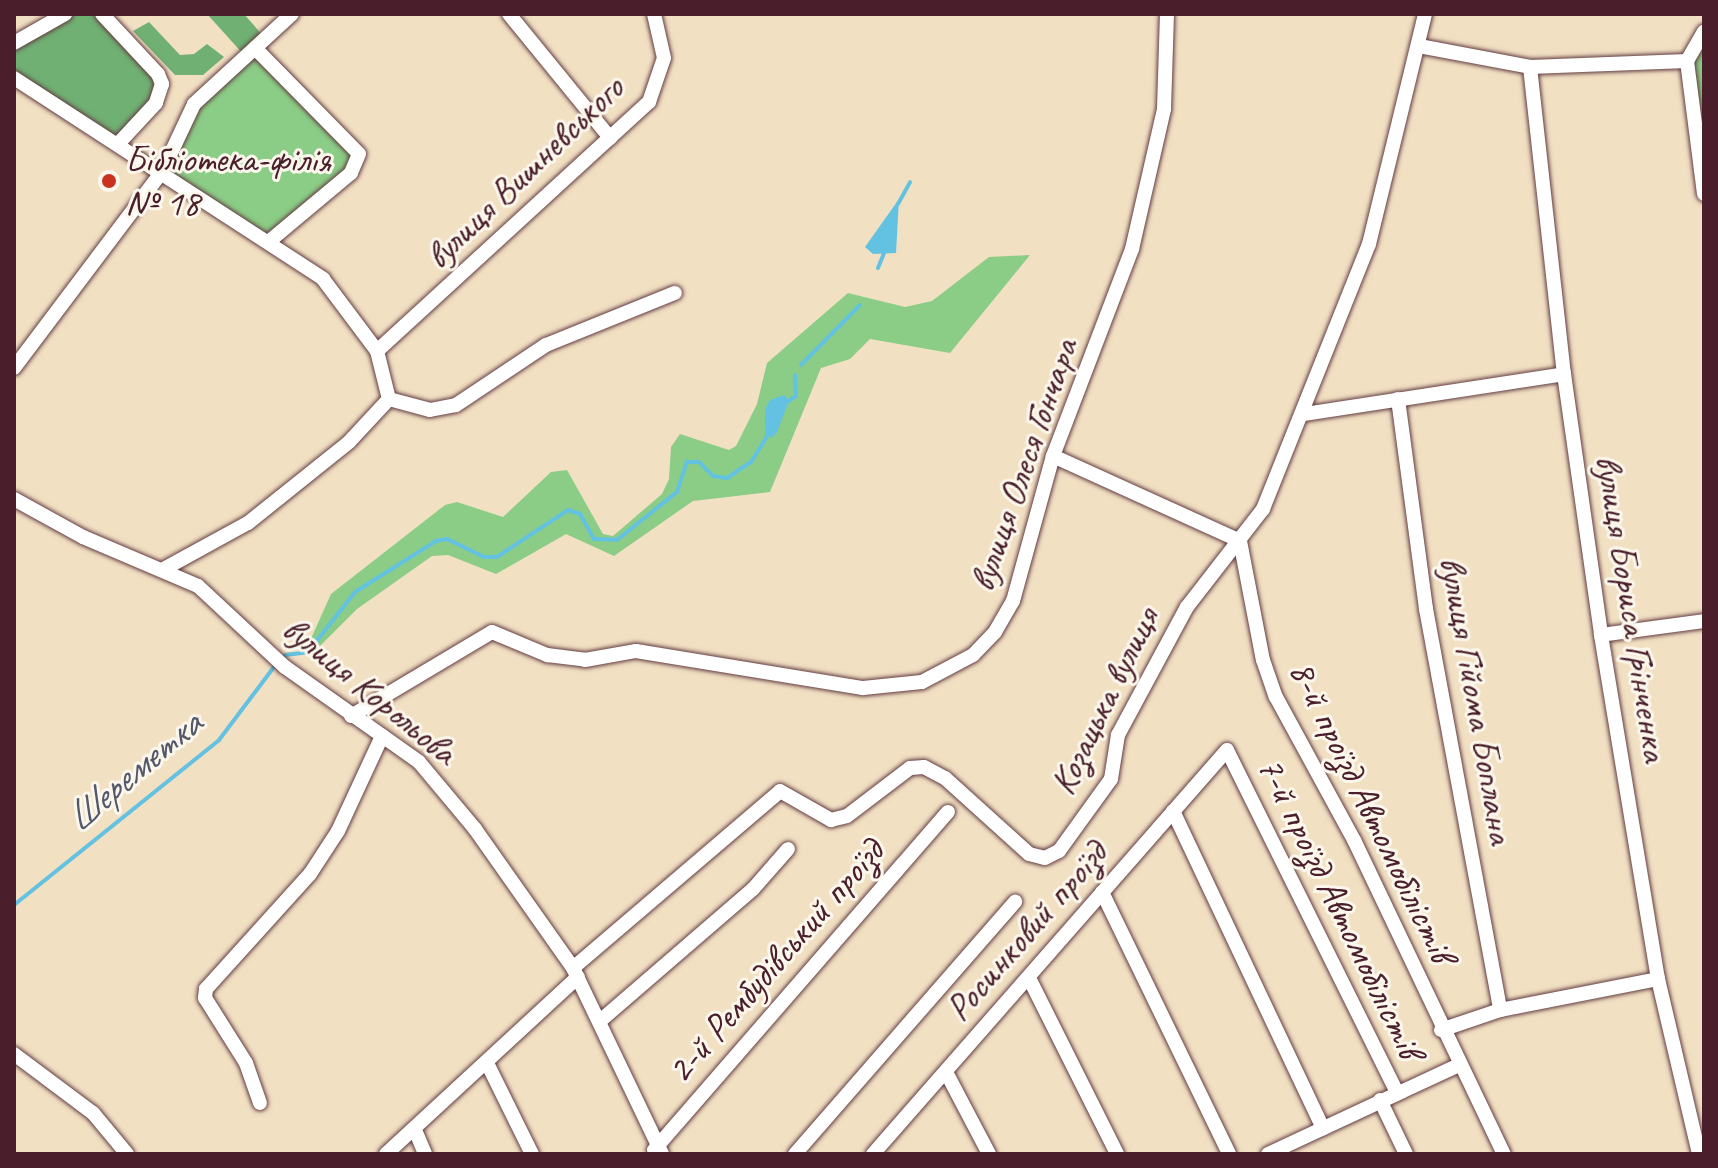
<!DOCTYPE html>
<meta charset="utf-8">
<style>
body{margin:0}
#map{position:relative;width:1718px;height:1168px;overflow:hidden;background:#f2e0c3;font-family:Caveat,sans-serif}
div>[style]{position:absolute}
.green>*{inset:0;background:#8bcd86}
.forest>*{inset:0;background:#70b073}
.water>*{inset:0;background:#63c2e1}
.stream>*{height:4px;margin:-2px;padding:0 2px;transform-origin:2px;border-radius:2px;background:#63c2e1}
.roads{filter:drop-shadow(0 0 2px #633c42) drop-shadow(0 0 2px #633c42)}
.street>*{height:14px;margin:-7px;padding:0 7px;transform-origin:7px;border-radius:7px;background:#fff}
.dots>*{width:22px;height:22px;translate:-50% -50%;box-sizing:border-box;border:4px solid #fbf7ec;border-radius:50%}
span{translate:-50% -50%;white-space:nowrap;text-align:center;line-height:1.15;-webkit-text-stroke:6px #fbf7ec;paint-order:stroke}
.poi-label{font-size:38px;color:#4a1f2b}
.left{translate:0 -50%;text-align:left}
.street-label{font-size:38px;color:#4a1f2b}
.water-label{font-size:40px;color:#53586b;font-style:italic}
.frame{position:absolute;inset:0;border:16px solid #4a1f2b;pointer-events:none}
</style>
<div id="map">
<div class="green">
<div style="clip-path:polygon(1704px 31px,1704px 185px,1687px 61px)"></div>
<div style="clip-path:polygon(255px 48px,359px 159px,271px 240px,163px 170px,194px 104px)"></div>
<div style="clip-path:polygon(1030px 255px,950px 353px,870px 339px,850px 359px,821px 368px,770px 492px,693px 501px,614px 556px,566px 534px,496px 574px,448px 555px,432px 556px,357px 609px,313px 653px,305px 652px,331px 594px,445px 505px,457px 502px,503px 517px,551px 472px,567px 470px,603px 534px,613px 536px,662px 494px,669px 479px,671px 447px,680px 434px,729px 450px,736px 446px,757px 404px,767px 363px,848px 293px,905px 307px,932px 301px,989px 257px)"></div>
</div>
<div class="forest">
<div style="clip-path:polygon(65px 14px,102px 14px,162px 84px,118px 144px,14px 77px,14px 43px)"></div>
<div style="clip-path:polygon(207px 14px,244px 14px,265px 38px,245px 56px)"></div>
<div style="clip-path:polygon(149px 22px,180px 55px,194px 54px,207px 44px,224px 57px,203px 75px,175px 75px,133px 31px)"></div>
</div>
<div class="water">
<div style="clip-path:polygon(899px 199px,896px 253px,873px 254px,865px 247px)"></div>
<div style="clip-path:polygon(784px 395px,789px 401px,777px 432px,773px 437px,765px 436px,765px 409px,770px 400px)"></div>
</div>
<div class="stream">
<div style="left:898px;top:204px;width:25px;rotate:-61deg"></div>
<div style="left:878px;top:268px;width:18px;rotate:-68deg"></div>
<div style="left:801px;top:365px;width:84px;rotate:-45.5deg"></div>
<div style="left:787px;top:402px;width:11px;rotate:-34deg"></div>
<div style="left:796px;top:396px;width:21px;rotate:-93deg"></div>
<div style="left:285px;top:655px;width:23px;rotate:-7deg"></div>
<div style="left:308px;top:652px;width:76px;rotate:-51.9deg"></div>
<div style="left:355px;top:592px;width:96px;rotate:-32.2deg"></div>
<div style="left:436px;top:541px;width:11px;rotate:-10deg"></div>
<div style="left:447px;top:539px;width:41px;rotate:25.9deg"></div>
<div style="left:484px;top:557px;width:13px"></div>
<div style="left:497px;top:557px;width:85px;rotate:-33.5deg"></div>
<div style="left:568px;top:510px;width:13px;rotate:18deg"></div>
<div style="left:580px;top:514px;width:29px;rotate:61deg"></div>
<div style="left:594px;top:539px;width:23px;rotate:2deg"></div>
<div style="left:617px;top:540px;width:77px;rotate:-38.7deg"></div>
<div style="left:677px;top:492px;width:32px;rotate:-72deg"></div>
<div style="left:687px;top:462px;width:12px"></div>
<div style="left:699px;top:462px;width:20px;rotate:45deg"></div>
<div style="left:713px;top:476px;width:14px;rotate:8deg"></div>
<div style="left:727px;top:478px;width:29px;rotate:-34deg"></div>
<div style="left:751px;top:462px;width:34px;rotate:-58deg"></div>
<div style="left:14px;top:905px;width:263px;rotate:-38.8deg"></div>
<div style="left:219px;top:740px;width:91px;rotate:-53deg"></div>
</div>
<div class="roads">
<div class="street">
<div style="left:102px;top:14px;width:82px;rotate:47deg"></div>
<div style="left:158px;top:74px;width:11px;rotate:68deg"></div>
<div style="left:162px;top:84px;width:20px;rotate:108deg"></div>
<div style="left:156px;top:103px;width:56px;rotate:132.8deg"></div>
<div style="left:509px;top:14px;width:160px;rotate:50.8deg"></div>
<div style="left:14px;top:43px;width:59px;rotate:-29.6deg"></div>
<div style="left:1419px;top:46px;width:113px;rotate:10.7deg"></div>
<div style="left:1530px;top:67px;width:157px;rotate:-2.2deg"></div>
<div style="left:1687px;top:61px;width:34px;rotate:-60deg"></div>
<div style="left:255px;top:48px;width:148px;rotate:45.5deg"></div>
<div style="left:359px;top:154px;width:21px;rotate:113deg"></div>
<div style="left:351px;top:173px;width:104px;rotate:140.1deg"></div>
<div style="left:1687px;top:61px;width:134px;rotate:82.7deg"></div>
<div style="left:1530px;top:67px;width:309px;rotate:83.7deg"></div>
<div style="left:1564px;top:374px;width:264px;rotate:81.9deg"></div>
<div style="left:1601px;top:635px;width:349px;rotate:80.6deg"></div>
<div style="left:1658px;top:979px;width:180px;rotate:76.8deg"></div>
<div style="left:14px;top:78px;width:369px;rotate:33deg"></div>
<div style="left:323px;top:279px;width:90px;rotate:53.1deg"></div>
<div style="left:377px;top:351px;width:49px;rotate:76deg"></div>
<div style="left:377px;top:351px;width:369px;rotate:-42.5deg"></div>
<div style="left:649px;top:102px;width:46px;rotate:-71.2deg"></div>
<div style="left:664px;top:58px;width:45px;rotate:-102.8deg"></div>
<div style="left:14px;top:368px;width:248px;rotate:-53deg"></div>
<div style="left:163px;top:170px;width:73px;rotate:-64.8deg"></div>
<div style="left:194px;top:104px;width:133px;rotate:-42.6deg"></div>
<div style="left:1398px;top:399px;width:212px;rotate:82.4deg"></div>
<div style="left:1426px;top:609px;width:408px;rotate:79.5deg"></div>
<div style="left:1304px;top:414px;width:263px;rotate:-8.7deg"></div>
<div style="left:1053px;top:456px;width:205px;rotate:24.4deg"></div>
<div style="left:1240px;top:541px;width:121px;rotate:79.1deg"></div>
<div style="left:1263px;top:660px;width:39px;rotate:71deg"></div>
<div style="left:1276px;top:697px;width:163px;rotate:61.4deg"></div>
<div style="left:1354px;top:840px;width:348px;rotate:64.5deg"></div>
<div style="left:14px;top:499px;width:79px;rotate:28.8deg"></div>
<div style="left:83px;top:537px;width:125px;rotate:23.1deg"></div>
<div style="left:198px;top:586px;width:119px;rotate:43deg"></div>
<div style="left:285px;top:667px;width:164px;rotate:35.3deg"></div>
<div style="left:419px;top:762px;width:87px;rotate:50.1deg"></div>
<div style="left:475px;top:829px;width:170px;rotate:54.8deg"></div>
<div style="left:573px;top:968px;width:206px;rotate:64.4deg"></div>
<div style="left:162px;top:570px;width:98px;rotate:-28.7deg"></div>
<div style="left:248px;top:523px;width:129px;rotate:-38.7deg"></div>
<div style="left:349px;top:442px;width:59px;rotate:-47.1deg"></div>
<div style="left:389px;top:399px;width:42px;rotate:15deg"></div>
<div style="left:430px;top:410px;width:26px;rotate:-11deg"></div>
<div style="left:456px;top:405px;width:108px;rotate:-33.7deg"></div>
<div style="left:546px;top:345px;width:139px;rotate:-22deg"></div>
<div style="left:1601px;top:635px;width:104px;rotate:-7.7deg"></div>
<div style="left:351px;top:716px;width:164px;rotate:-30.8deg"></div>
<div style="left:492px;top:632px;width:60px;rotate:22.7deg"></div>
<div style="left:547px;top:655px;width:38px;rotate:7deg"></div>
<div style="left:585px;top:660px;width:52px;rotate:-10deg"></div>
<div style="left:636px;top:651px;width:230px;rotate:9.3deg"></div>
<div style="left:863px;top:688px;width:59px;rotate:-5.8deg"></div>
<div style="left:922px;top:682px;width:58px;rotate:-27.9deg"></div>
<div style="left:973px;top:655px;width:32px;rotate:-46deg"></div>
<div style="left:995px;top:632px;width:36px;rotate:-60deg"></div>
<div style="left:1013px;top:601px;width:150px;rotate:-74.6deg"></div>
<div style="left:1053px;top:456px;width:222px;rotate:-69.1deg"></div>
<div style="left:1132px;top:249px;width:144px;rotate:-77.1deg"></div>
<div style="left:1164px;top:109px;width:95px;rotate:-88.2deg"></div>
<div style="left:1173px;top:811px;width:351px;rotate:64.7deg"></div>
<div style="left:1102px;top:892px;width:291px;rotate:64.1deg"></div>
<div style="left:573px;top:968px;width:272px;rotate:-40.5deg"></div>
<div style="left:780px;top:791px;width:59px;rotate:29.6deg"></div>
<div style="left:831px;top:820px;width:16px;rotate:-14deg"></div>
<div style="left:847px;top:816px;width:79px;rotate:-37.3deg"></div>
<div style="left:910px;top:768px;width:14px;rotate:-4deg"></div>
<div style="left:924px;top:767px;width:24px;rotate:28deg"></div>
<div style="left:945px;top:778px;width:113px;rotate:42.1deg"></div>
<div style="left:1029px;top:854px;width:16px;rotate:14deg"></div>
<div style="left:1045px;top:858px;width:16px;rotate:-27deg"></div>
<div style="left:1059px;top:851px;width:89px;rotate:-54.2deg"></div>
<div style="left:1111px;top:779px;width:45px;rotate:-81deg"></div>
<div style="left:1118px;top:735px;width:145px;rotate:-61.7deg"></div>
<div style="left:1187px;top:607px;width:124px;rotate:-52.2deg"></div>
<div style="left:1263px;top:509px;width:285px;rotate:-68.2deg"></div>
<div style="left:1369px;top:244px;width:237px;rotate:-76.3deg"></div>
<div style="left:1029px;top:978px;width:197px;rotate:63.4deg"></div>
<div style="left:600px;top:1021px;width:202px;rotate:-40.8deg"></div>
<div style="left:753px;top:889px;width:53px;rotate:-48.8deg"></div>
<div style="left:1441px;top:1030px;width:62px;rotate:-18.7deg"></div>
<div style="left:1500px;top:1010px;width:161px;rotate:-11.1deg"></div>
<div style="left:14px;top:1054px;width:99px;rotate:36.8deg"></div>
<div style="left:93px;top:1113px;width:53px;rotate:50.3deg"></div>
<div style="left:487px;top:1063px;width:102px;rotate:63.7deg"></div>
<div style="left:946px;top:1072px;width:93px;rotate:62.3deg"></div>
<div style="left:1380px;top:1100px;width:60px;rotate:64.3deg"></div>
<div style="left:260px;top:1103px;width:42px;rotate:-109.3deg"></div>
<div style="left:246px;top:1063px;width:77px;rotate:-122.2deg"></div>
<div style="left:205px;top:998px;width:9px;rotate:-84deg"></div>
<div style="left:206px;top:989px;width:155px;rotate:-47.9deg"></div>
<div style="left:310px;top:874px;width:51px;rotate:-56.9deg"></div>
<div style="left:338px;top:831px;width:105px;rotate:-65.1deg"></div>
<div style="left:415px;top:1130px;width:26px;rotate:67deg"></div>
<div style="left:654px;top:1150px;width:448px;rotate:-49deg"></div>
<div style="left:386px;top:1154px;width:261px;rotate:-42.7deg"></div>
<div style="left:795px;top:1154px;width:335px;rotate:-48.9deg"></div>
<div style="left:873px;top:1154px;width:537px;rotate:-48.77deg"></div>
<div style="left:1227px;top:750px;width:382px;rotate:63.6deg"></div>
<div style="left:1268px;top:1154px;width:211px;rotate:-25deg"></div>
</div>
</div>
<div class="dots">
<div style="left:109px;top:181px;background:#c8321e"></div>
</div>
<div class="poi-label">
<span class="left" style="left:125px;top:181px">Бібліотека-філія<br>№ 18</span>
</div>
<div class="street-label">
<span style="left:524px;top:172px;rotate:-44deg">вулиця Вишневського</span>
<span style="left:1023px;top:465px;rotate:-71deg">вулиця Олеся Гончара</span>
<span style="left:1632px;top:608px;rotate:81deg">вулиця Бориса Грінченка</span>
<span style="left:370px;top:690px;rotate:39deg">вулиця Корольова</span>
<span style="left:1477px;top:700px;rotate:80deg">вулиця Гійома Боплана</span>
<span style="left:1104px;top:701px;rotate:-64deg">Козацька вулиця</span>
<span style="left:1372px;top:811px;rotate:64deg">8-й проїзд Автомобілістів</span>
<span style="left:1340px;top:907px;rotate:64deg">7-й проїзд Автомобілістів</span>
<span style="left:1026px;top:931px;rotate:-49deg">Росинковий проїзд</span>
<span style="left:775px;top:961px;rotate:-49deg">2-й Рембудівський проїзд</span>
</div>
<div class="water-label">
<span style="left:133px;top:771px;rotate:-40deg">Шереметка</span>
</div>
<div class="frame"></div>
</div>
